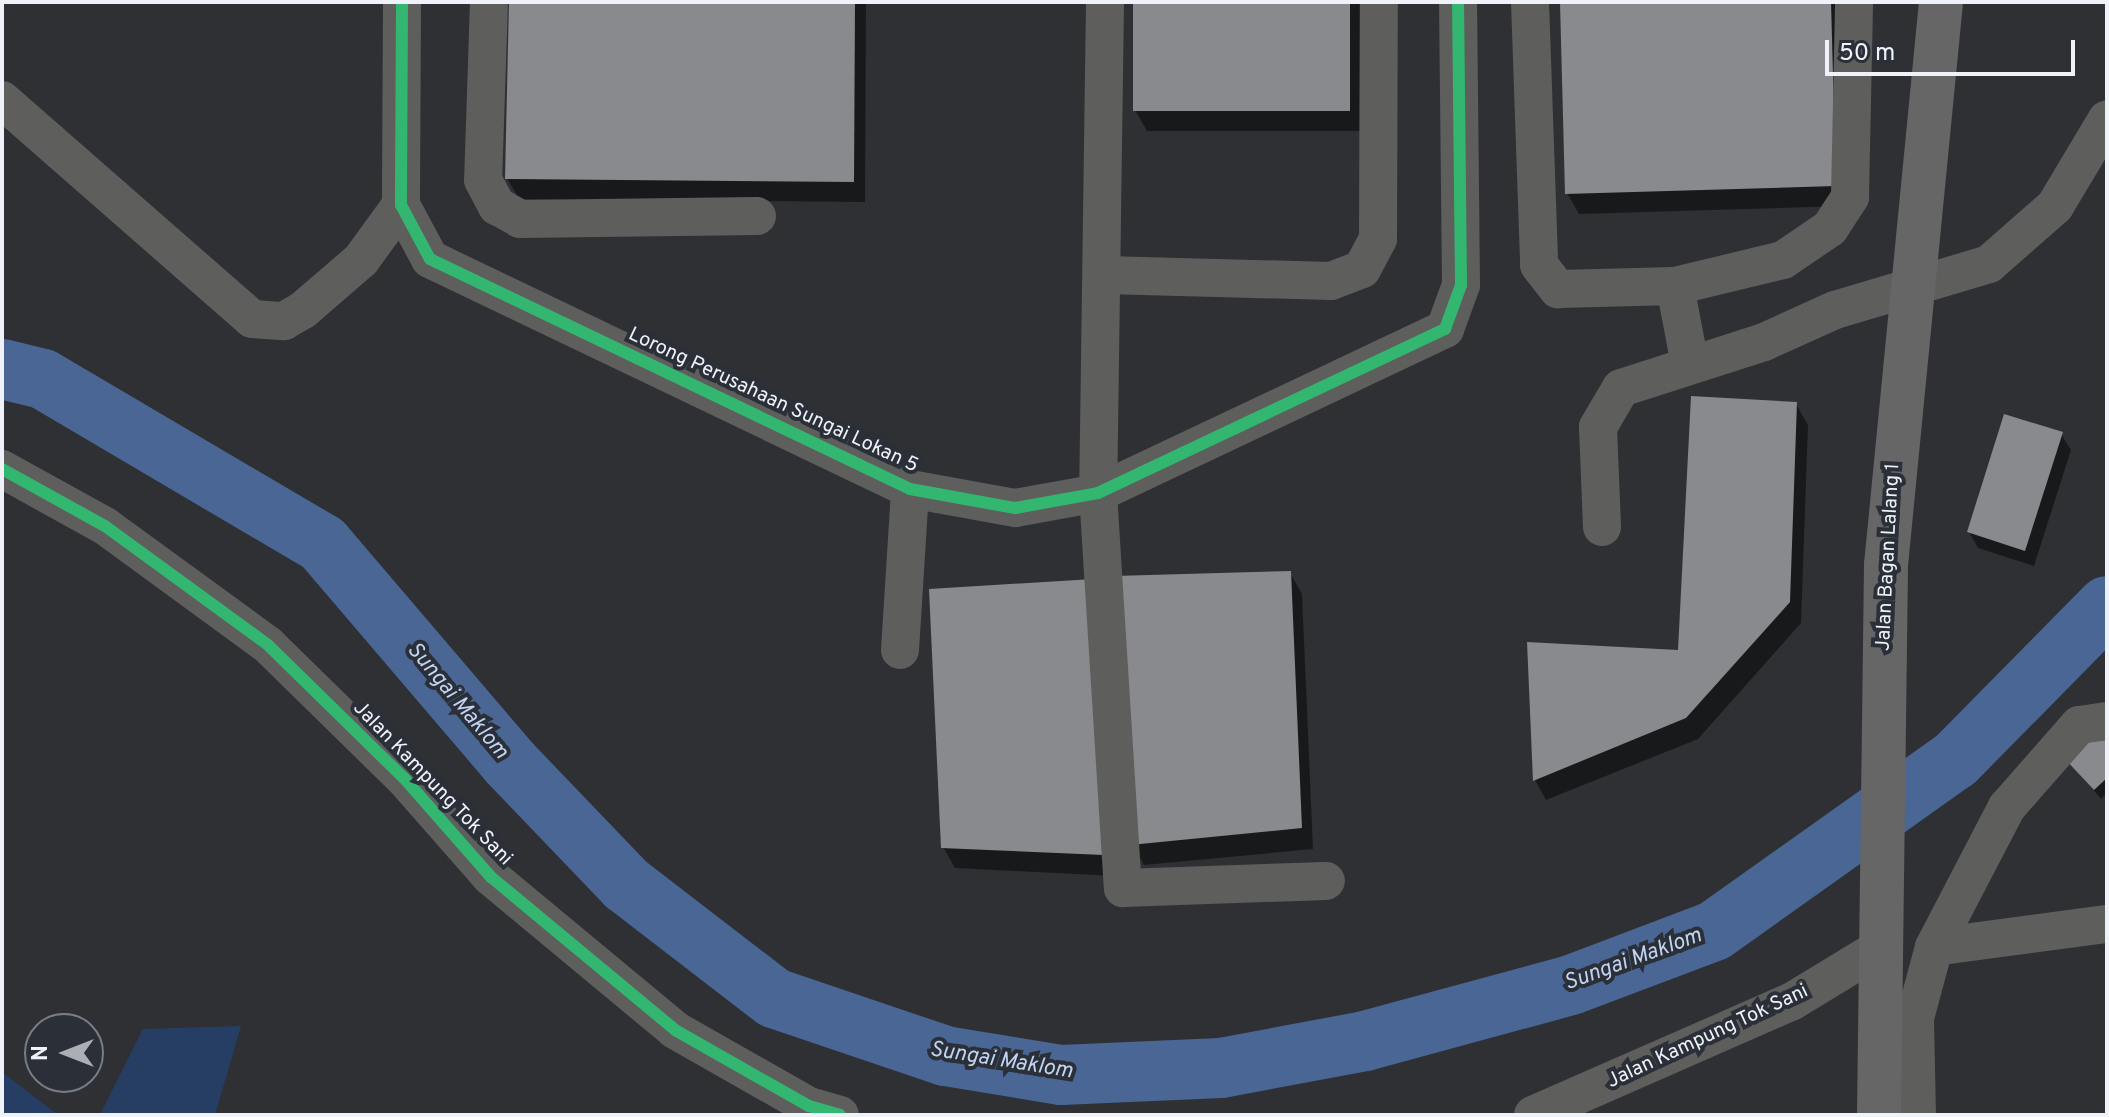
<!DOCTYPE html>
<style>
body{margin:0}
#map{position:relative;width:2109px;height:1117px;overflow:hidden;background:#2e3034;font-family:Overpass,sans-serif}
div>[style]{position:absolute}
.green>*{inset:0;background:#273e64}
.shadow>*{inset:0;background:#0007}
.river>*{height:60px;margin:-30px;padding:0 30px;transform-origin:30px;border-radius:30px;background:#4a6694}
.building>*{inset:0;background:#888a8e}
.minor>*{height:38px;margin:-19px;padding:0 19px;transform-origin:19px;border-radius:19px;background:#5e5e5d}
.major>*{height:44px;margin:-22px;padding:0 22px;transform-origin:22px;border-radius:22px;background:#676666}
.cycleway>*{height:12px;margin:-6px;padding:0 6px;transform-origin:6px;border-radius:6px;background:#33b770}
span{translate:-50% -50%;white-space:nowrap;text-align:center;line-height:1.15;-webkit-text-stroke:8px #2a2f38;paint-order:stroke}
.street-label{font-size:20px;color:#eff2f8}
.water-label{font-size:22px;color:#c2d4f2;font-style:italic}
.frame{position:absolute;inset:0;border:4px solid #eff2f8;pointer-events:none}
.north{position:absolute;left:24px;top:1013px;width:80px;height:80px;box-sizing:border-box;background:#2a2f38;border:2px solid #797d85;border-radius:50%;rotate:270deg;font-size:22px;font-weight:700;line-height:32px;text-align:center;color:#eff2f8}
.north::after{content:'';display:block;margin:auto;width:28px;height:36px;background:#abaeb3;clip-path:polygon(50% 0,100% 100%,50% 72%,0 100%)}
.scale{position:absolute;left:1825px;top:40px;width:250px;height:36px;box-sizing:border-box;border:4px solid #eff2f8;border-top:0;padding-left:10px;font-size:24px;line-height:28px;white-space:nowrap;color:#eff2f8;-webkit-text-stroke:6px #2a2f38;paint-order:stroke}
</style>
<div id="map">
<div class="green">
<div style="clip-path:polygon(241px 1026px,215px 1115px,100px 1115px,143px 1029px)"></div>
<div style="clip-path:polygon(2px 1072px,58px 1115px,2px 1115px)"></div>
</div>
<div class="shadow">
<div style="clip-path:polygon(511px 2px,866px 2px,865px 202px,519px 199px,507px 178px)"></div>
<div style="clip-path:polygon(1135px 2px,1361px 2px,1361px 131px,1147px 131px,1135px 110px)"></div>
<div style="clip-path:polygon(1562px 2px,1841px 2px,1847px 206px,1579px 214px,1567px 193px)"></div>
<div style="clip-path:polygon(1796px 404px,1808px 425px,1801px 623px,1698px 739px,1546px 800px,1535px 780px,1680px 652px)"></div>
<div style="clip-path:polygon(2061px 434px,2071px 450px,2034px 566px,1978px 548px,1969px 532px)"></div>
<div style="clip-path:polygon(1290px 573px,1302px 594px,1313px 849px,1144px 865px,1132px 844px)"></div>
<div style="clip-path:polygon(1104px 602px,1115px 876px,955px 868px,943px 847px)"></div>
<div style="clip-path:polygon(2107px 729px,2107px 793px,2101px 799px,2067px 758px)"></div>
</div>
<div class="river">
<div style="left:2px;top:369px;width:42px;rotate:13.7deg"></div>
<div style="left:43px;top:379px;width:325px;rotate:30.5deg"></div>
<div style="left:323px;top:544px;width:288px;rotate:49.5deg"></div>
<div style="left:510px;top:763px;width:168px;rotate:46.2deg"></div>
<div style="left:626px;top:884px;width:187px;rotate:37.6deg"></div>
<div style="left:774px;top:998px;width:181px;rotate:18.7deg"></div>
<div style="left:945px;top:1056px;width:118px;rotate:9.3deg"></div>
<div style="left:1061px;top:1075px;width:160px;rotate:-2.5deg"></div>
<div style="left:1221px;top:1068px;width:147px;rotate:-10.6deg"></div>
<div style="left:1365px;top:1041px;width:213px;rotate:-15.2deg"></div>
<div style="left:1571px;top:985px;width:153px;rotate:-20.7deg"></div>
<div style="left:1714px;top:931px;width:296px;rotate:-35.4deg"></div>
<div style="left:1955px;top:760px;width:216px;rotate:-45.4deg"></div>
</div>
<div class="building">
<div style="clip-path:polygon(509px 2px,855px 2px,854px 182px,505px 179px)"></div>
<div style="clip-path:polygon(1133px 2px,1350px 2px,1350px 111px,1133px 111px)"></div>
<div style="clip-path:polygon(1560px 2px,1831px 2px,1836px 186px,1565px 194px)"></div>
<div style="clip-path:polygon(1691px 396px,1797px 402px,1790px 602px,1686px 718px,1533px 781px,1527px 642px,1678px 650px)"></div>
<div style="clip-path:polygon(2004px 414px,2063px 432px,2025px 551px,1967px 532px)"></div>
<div style="clip-path:polygon(1291px 571px,1302px 828px,1130px 845px,1114px 576px)"></div>
<div style="clip-path:polygon(1093px 579px,1104px 855px,941px 848px,929px 589px)"></div>
<div style="clip-path:polygon(2107px 726px,2107px 778px,2094px 790px,2064px 758px)"></div>
</div>
<div class="minor">
<div style="left:402px;top:2px;width:203px;rotate:90.3deg"></div>
<div style="left:401px;top:205px;width:61px;rotate:61.8deg"></div>
<div style="left:430px;top:259px;width:532px;rotate:25.6deg"></div>
<div style="left:910px;top:489px;width:107px;rotate:10.3deg"></div>
<div style="left:1015px;top:508px;width:84px;rotate:-10.2deg"></div>
<div style="left:1098px;top:493px;width:384px;rotate:-25.3deg"></div>
<div style="left:1445px;top:329px;width:47px;rotate:-70deg"></div>
<div style="left:1461px;top:285px;width:283px;rotate:-90.6deg"></div>
<div style="left:489px;top:2px;width:178px;rotate:91.9deg"></div>
<div style="left:483px;top:180px;width:30px;rotate:62deg"></div>
<div style="left:497px;top:206px;width:26px;rotate:29deg"></div>
<div style="left:520px;top:219px;width:237px;rotate:-0.7deg"></div>
<div style="left:1105px;top:2px;width:491px;rotate:90.8deg"></div>
<div style="left:1098px;top:493px;width:396px;rotate:86.4deg"></div>
<div style="left:1123px;top:888px;width:203px;rotate:-2deg"></div>
<div style="left:1530px;top:2px;width:263px;rotate:88deg"></div>
<div style="left:1539px;top:265px;width:31px;rotate:52deg"></div>
<div style="left:1558px;top:289px;width:117px;rotate:-1.5deg"></div>
<div style="left:1675px;top:286px;width:111px;rotate:-13.5deg"></div>
<div style="left:1783px;top:260px;width:57px;rotate:-34.2deg"></div>
<div style="left:1830px;top:228px;width:37px;rotate:-57deg"></div>
<div style="left:1850px;top:197px;width:195px;rotate:-88.8deg"></div>
<div style="left:2px;top:100px;width:332px;rotate:41.2deg"></div>
<div style="left:252px;top:319px;width:32px;rotate:4deg"></div>
<div style="left:284px;top:321px;width:22px;rotate:-30deg"></div>
<div style="left:303px;top:310px;width:77px;rotate:-40.8deg"></div>
<div style="left:361px;top:260px;width:68px;rotate:-54deg"></div>
<div style="left:1104px;top:275px;width:227px;rotate:1.5deg"></div>
<div style="left:1331px;top:281px;width:33px;rotate:-21deg"></div>
<div style="left:1362px;top:269px;width:34px;rotate:-62deg"></div>
<div style="left:1378px;top:239px;width:237px;rotate:-89.8deg"></div>
<div style="left:1675px;top:286px;width:80px;rotate:79.2deg"></div>
<div style="left:2px;top:469px;width:118px;rotate:29deg"></div>
<div style="left:105px;top:526px;width:202px;rotate:36.1deg"></div>
<div style="left:268px;top:645px;width:190px;rotate:44.4deg"></div>
<div style="left:404px;top:778px;width:132px;rotate:48.7deg"></div>
<div style="left:491px;top:877px;width:239px;rotate:39.7deg"></div>
<div style="left:675px;top:1030px;width:154px;rotate:29.6deg"></div>
<div style="left:809px;top:1106px;width:32px;rotate:16deg"></div>
<div style="left:1602px;top:527px;width:100px;rotate:-92.3deg"></div>
<div style="left:1598px;top:427px;width:45px;rotate:-59.5deg"></div>
<div style="left:1621px;top:388px;width:150px;rotate:-17.8deg"></div>
<div style="left:1764px;top:342px;width:78px;rotate:-24.3deg"></div>
<div style="left:1835px;top:310px;width:161px;rotate:-16.6deg"></div>
<div style="left:1989px;top:264px;width:88px;rotate:-41.3deg"></div>
<div style="left:2055px;top:206px;width:101px;rotate:-59.1deg"></div>
<div style="left:900px;top:650px;width:161px;rotate:-86.4deg"></div>
<div style="left:1934px;top:947px;width:175px;rotate:-7.6deg"></div>
<div style="left:1533px;top:1115px;width:282px;rotate:-23.7deg"></div>
<div style="left:1791px;top:1002px;width:102px;rotate:-31.3deg"></div>
<div style="left:1917px;top:1115px;width:97px;rotate:-91.2deg"></div>
<div style="left:1915px;top:1018px;width:73px;rotate:-75deg"></div>
<div style="left:1934px;top:947px;width:158px;rotate:-62.5deg"></div>
<div style="left:2007px;top:807px;width:109px;rotate:-48.7deg"></div>
<div style="left:2079px;top:725px;width:28px;rotate:-8deg"></div>
</div>
<div class="major">
<div style="left:1879px;top:1115px;width:550px;rotate:-89.27deg"></div>
<div style="left:1886px;top:565px;width:566px;rotate:-84.42deg"></div>
</div>
<div class="cycleway">
<div style="left:402px;top:2px;width:203px;rotate:90.3deg"></div>
<div style="left:401px;top:205px;width:61px;rotate:61.8deg"></div>
<div style="left:430px;top:259px;width:532px;rotate:25.6deg"></div>
<div style="left:910px;top:489px;width:107px;rotate:10.3deg"></div>
<div style="left:1015px;top:508px;width:84px;rotate:-10.2deg"></div>
<div style="left:1098px;top:493px;width:384px;rotate:-25.3deg"></div>
<div style="left:1445px;top:329px;width:47px;rotate:-70deg"></div>
<div style="left:1461px;top:285px;width:283px;rotate:-90.6deg"></div>
<div style="left:2px;top:469px;width:118px;rotate:29deg"></div>
<div style="left:105px;top:526px;width:202px;rotate:36.1deg"></div>
<div style="left:268px;top:645px;width:190px;rotate:44.4deg"></div>
<div style="left:404px;top:778px;width:132px;rotate:48.7deg"></div>
<div style="left:491px;top:877px;width:239px;rotate:39.7deg"></div>
<div style="left:675px;top:1030px;width:154px;rotate:29.6deg"></div>
<div style="left:809px;top:1106px;width:32px;rotate:16deg"></div>
</div>
<div class="street-label">
<span style="left:773px;top:401px;rotate:25deg">Lorong Perusahaan Sungai Lokan 5</span>
<span style="left:1889px;top:557px;rotate:-87deg">Jalan Bagan Lalang 1</span>
<span style="left:432px;top:784px;rotate:46deg">Jalan Kampung Tok Sani</span>
<span style="left:1708px;top:1037px;rotate:-25deg">Jalan Kampung Tok Sani</span>
</div>
<div class="water-label">
<span style="left:457px;top:701px;rotate:50deg">Sungai Maklom</span>
<span style="left:1633px;top:960px;rotate:-20deg">Sungai Maklom</span>
<span style="left:1001px;top:1061px;rotate:9deg">Sungai Maklom</span>
</div>
<div class="frame"></div>
<div class="north">N</div>
<div class="scale">50 m</div>
</div>
